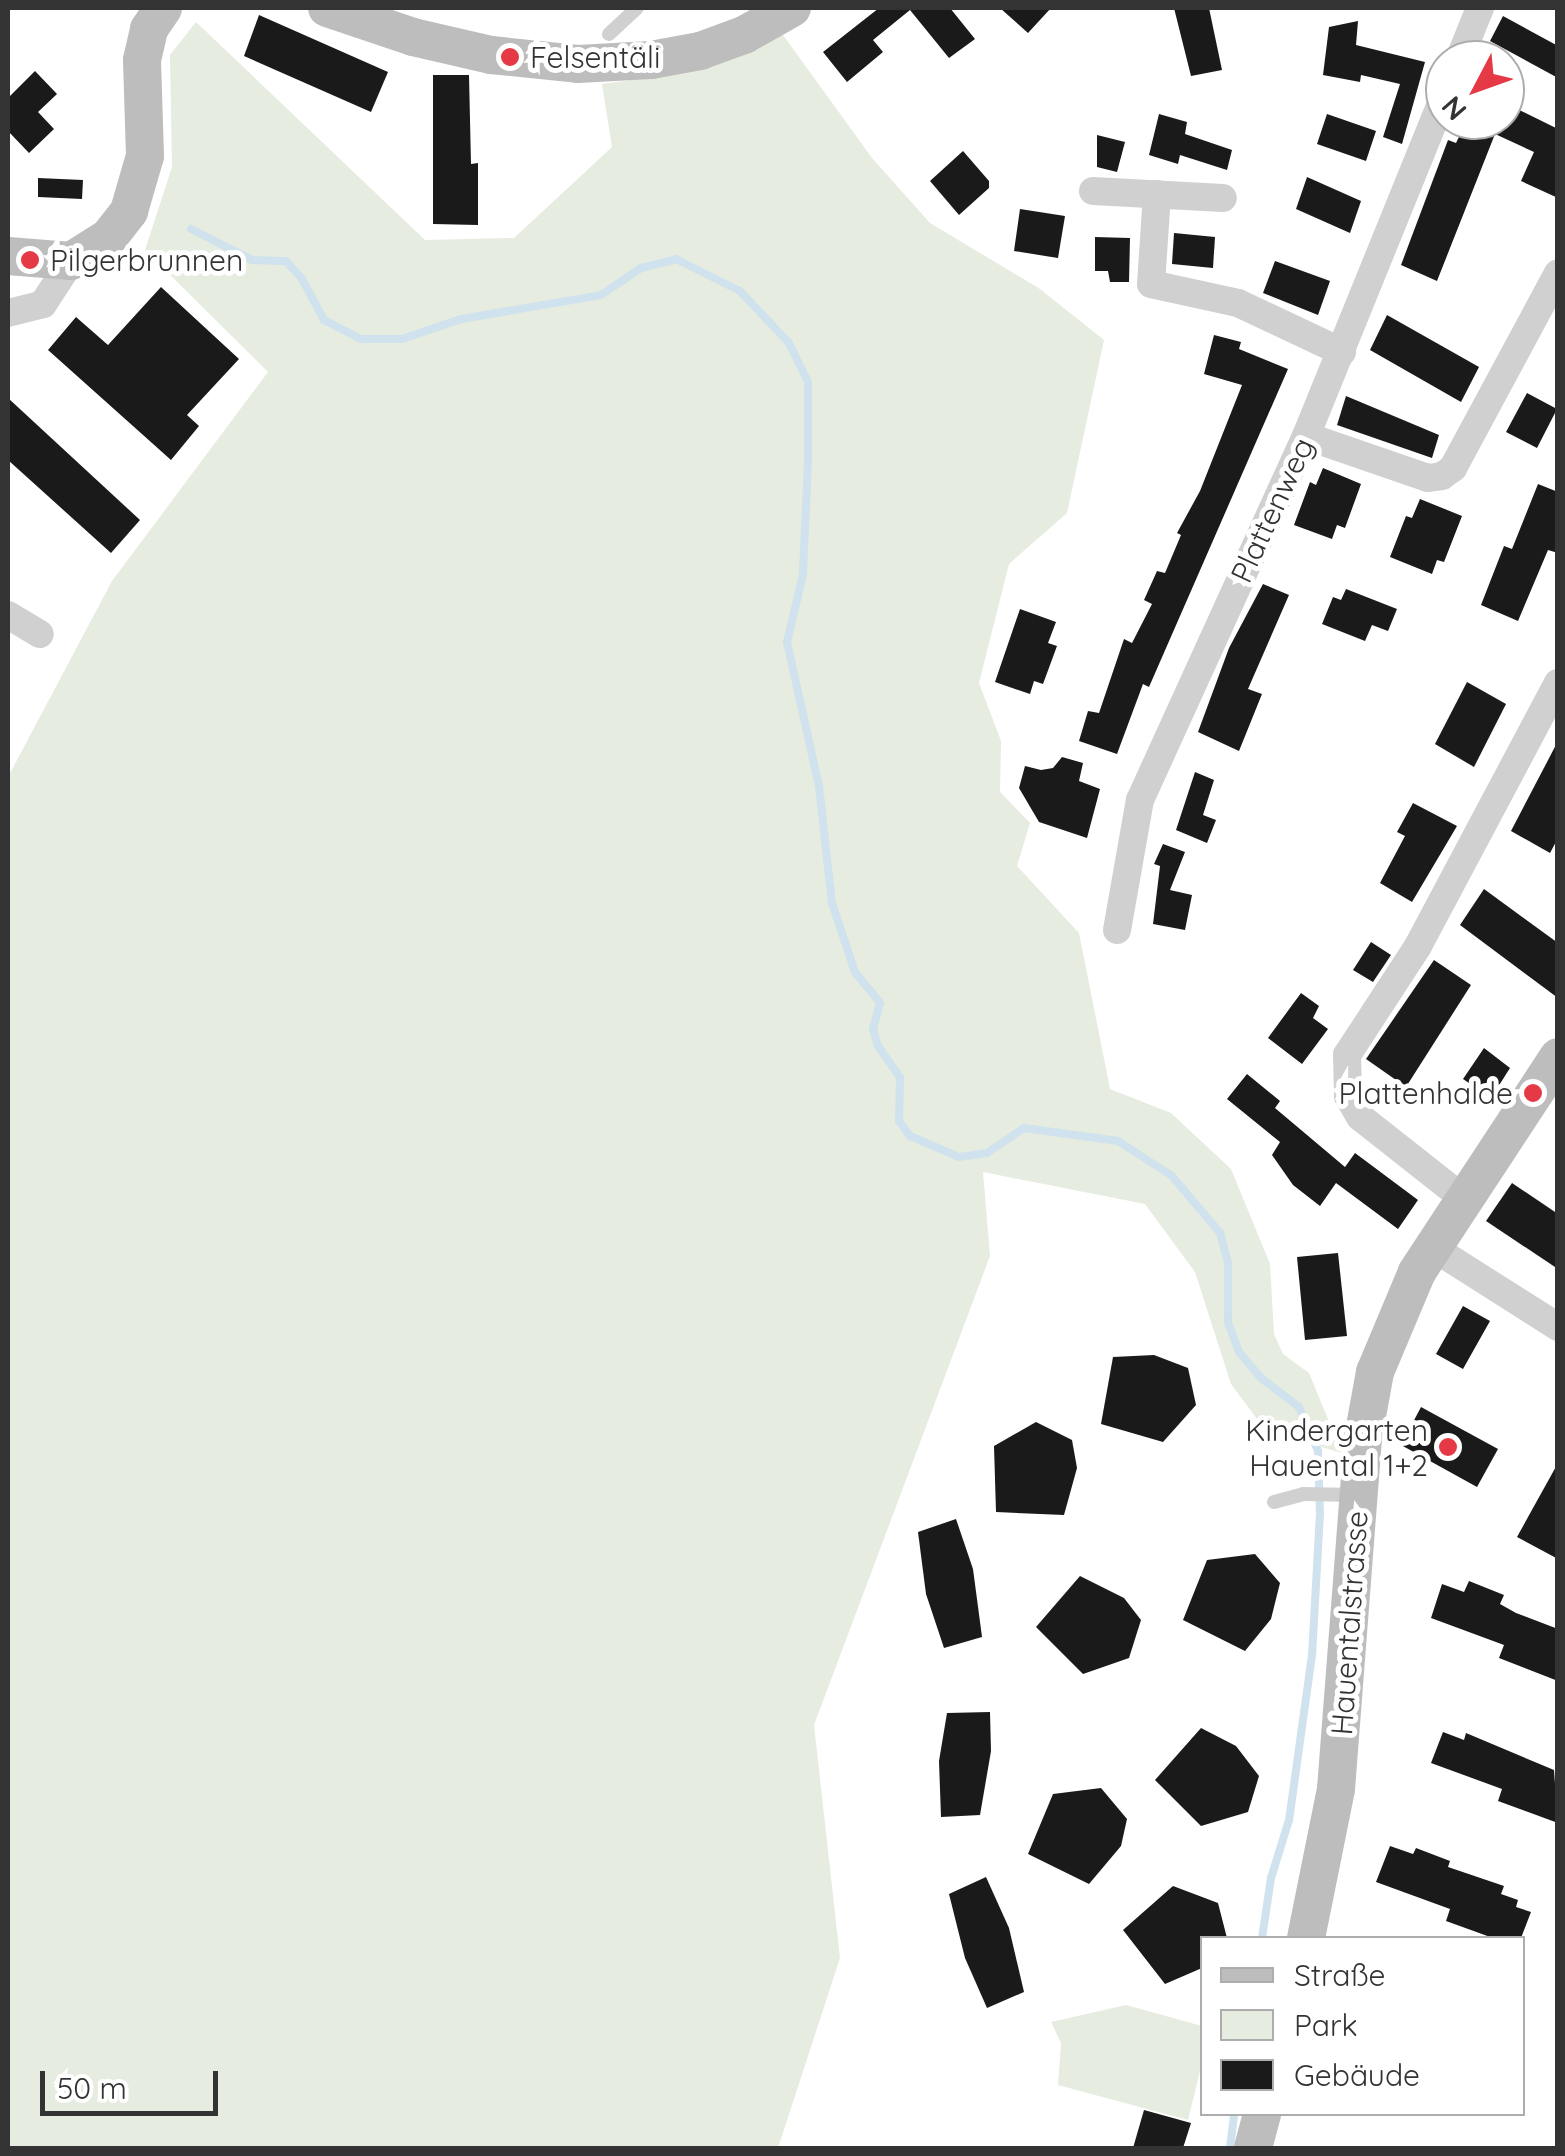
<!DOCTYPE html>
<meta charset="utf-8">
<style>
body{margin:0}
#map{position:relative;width:1565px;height:2156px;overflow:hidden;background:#fff;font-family:Quicksand,sans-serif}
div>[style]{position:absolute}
.green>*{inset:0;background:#e6ecdf}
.stream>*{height:8px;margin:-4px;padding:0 4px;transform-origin:4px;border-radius:4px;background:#cfe2ee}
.building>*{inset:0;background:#1a1a1a}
.lane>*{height:14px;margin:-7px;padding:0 7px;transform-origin:7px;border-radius:7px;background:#d0d0d0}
.street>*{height:28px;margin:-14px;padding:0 14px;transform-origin:14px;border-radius:14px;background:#d0d0d0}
.secondary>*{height:38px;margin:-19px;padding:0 19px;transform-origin:19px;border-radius:19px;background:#bdbdbd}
.dots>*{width:28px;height:28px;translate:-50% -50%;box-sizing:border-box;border:5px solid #fff;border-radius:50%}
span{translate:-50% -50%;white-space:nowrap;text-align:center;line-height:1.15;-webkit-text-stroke:10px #fff;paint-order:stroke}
.poi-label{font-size:30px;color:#333}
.left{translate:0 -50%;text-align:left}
.right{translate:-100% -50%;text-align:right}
.street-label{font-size:30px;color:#333}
.frame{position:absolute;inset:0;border:10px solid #333;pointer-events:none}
.legend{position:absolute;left:1200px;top:1936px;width:325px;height:180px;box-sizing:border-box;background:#fff;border:2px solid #adadad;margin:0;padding:12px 18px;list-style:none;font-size:30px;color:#333}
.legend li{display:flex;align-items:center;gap:20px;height:50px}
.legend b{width:50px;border:2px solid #adadad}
.north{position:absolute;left:1425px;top:40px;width:100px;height:100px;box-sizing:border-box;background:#fff;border:2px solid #adadad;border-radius:50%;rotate:229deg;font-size:28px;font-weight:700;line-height:40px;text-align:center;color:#333}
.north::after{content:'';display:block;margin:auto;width:35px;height:45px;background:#e63946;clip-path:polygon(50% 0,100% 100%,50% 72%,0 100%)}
.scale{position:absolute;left:40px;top:2071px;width:178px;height:45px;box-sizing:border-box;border:5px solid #333;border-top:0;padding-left:12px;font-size:30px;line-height:35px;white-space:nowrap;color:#333;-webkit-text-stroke:8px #fff;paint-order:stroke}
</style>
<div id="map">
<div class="green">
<div style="clip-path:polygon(196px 22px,425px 240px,514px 238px,612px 147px,602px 84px,684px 73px,783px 35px,872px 158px,930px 223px,1040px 289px,1104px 340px,1067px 513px,1009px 564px,979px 683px,1001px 741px,1000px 792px,1030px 823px,1017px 866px,1079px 933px,1110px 1089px,1171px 1113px,1231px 1169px,1270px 1264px,1274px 1334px,1283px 1354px,1309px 1373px,1342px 1453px,1266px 1431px,1231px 1384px,1195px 1272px,1145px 1204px,983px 1172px,990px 1256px,814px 1725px,840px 1958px,778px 2148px,8px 2148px,8px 777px,112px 581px,268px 372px,145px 250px,172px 167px,170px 55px)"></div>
<div style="clip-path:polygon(1126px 2005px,1202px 2026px,1202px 2063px,1188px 2120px,1058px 2085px,1061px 2043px,1051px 2022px)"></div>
</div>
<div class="stream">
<div style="left:191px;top:229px;width:68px;rotate:26.9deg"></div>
<div style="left:252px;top:260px;width:34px;rotate:2deg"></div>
<div style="left:286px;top:261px;width:24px;rotate:48deg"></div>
<div style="left:302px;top:279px;width:47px;rotate:61.8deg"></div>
<div style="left:324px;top:320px;width:42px;rotate:27.2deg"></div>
<div style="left:361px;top:339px;width:41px"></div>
<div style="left:402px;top:339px;width:62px;rotate:-18.7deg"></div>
<div style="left:461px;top:319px;width:142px;rotate:-9.7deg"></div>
<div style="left:601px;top:295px;width:48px;rotate:-34deg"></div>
<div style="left:641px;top:268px;width:36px;rotate:-14deg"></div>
<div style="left:676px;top:259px;width:72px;rotate:26.6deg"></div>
<div style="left:740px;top:291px;width:71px;rotate:46.7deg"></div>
<div style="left:789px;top:343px;width:43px;rotate:64deg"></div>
<div style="left:808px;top:382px;width:80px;rotate:90deg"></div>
<div style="left:808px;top:462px;width:112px;rotate:92.6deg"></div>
<div style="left:803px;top:574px;width:70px;rotate:103.2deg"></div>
<div style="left:787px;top:642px;width:148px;rotate:77.5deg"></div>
<div style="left:819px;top:786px;width:118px;rotate:83.7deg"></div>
<div style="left:832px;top:903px;width:73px;rotate:71.6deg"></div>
<div style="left:855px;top:972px;width:40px;rotate:51deg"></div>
<div style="left:880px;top:1003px;width:27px;rotate:105deg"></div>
<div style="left:873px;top:1029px;width:18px;rotate:74deg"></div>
<div style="left:878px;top:1046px;width:39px;rotate:55deg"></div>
<div style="left:900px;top:1078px;width:43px;rotate:91.3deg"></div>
<div style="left:899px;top:1121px;width:19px;rotate:54deg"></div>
<div style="left:910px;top:1136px;width:53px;rotate:23.2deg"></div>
<div style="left:959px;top:1157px;width:28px;rotate:-8deg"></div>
<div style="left:987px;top:1153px;width:45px;rotate:-34deg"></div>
<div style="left:1024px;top:1128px;width:95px;rotate:7.9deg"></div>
<div style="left:1118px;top:1141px;width:64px;rotate:32.9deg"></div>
<div style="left:1172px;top:1176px;width:75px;rotate:49.9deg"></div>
<div style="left:1220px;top:1233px;width:31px;rotate:75deg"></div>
<div style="left:1228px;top:1263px;width:59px;rotate:90deg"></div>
<div style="left:1228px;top:1322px;width:32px;rotate:70deg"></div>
<div style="left:1239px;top:1352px;width:34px;rotate:50deg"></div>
<div style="left:1261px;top:1378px;width:48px;rotate:37.3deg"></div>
<div style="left:1299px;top:1407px;width:48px;rotate:66.6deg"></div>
<div style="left:1318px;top:1451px;width:62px;rotate:88.2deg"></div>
<div style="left:1320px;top:1513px;width:142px;rotate:93.2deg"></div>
<div style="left:1312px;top:1655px;width:167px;rotate:97.9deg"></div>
<div style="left:1289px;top:1820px;width:61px;rotate:107.2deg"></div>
<div style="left:1271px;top:1878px;width:61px;rotate:98.5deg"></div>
<div style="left:1230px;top:2148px;width:34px;rotate:-83deg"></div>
</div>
<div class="building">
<div style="clip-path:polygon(879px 8px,950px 8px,975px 39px,949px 58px,910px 10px,873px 40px,883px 52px,847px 82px,823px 52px)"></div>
<div style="clip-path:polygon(1000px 8px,1051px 8px,1028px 33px)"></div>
<div style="clip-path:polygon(1174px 8px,1209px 8px,1222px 70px,1191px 76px)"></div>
<div style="clip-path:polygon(259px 15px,388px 72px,371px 112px,244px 56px)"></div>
<div style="clip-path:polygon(1503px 16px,1558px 46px,1558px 78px,1490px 41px)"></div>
<div style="clip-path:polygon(1358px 21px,1356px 45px,1425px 62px,1402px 144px,1383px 137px,1400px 84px,1361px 75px,1360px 82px,1323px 75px,1329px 27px)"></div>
<div style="clip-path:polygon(35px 71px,57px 94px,38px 112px,54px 129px,29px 153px,8px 131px,8px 98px)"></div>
<div style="clip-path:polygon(433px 75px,469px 75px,471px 164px,478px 163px,478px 225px,433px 224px)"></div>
<div style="clip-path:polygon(1505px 103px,1558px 129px,1558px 198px,1521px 181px,1534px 152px,1495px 134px,1437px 281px,1401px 265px,1448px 140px,1456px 143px,1467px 120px,1505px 120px)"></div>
<div style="clip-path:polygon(1159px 114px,1187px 122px,1185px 134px,1232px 150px,1227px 170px,1180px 155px,1178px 164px,1149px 155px)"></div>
<div style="clip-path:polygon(1327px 114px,1376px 131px,1366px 161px,1317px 144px)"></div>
<div style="clip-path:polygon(1097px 135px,1125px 142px,1117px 172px,1097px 167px)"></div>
<div style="clip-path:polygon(963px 151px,989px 181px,989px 188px,959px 215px,930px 181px)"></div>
<div style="clip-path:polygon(1307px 177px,1361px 201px,1350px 233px,1296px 209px)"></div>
<div style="clip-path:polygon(38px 178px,83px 180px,82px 199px,38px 197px)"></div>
<div style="clip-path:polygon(1020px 209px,1065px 216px,1058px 258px,1014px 251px)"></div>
<div style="clip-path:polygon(1174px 233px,1215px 237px,1213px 268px,1172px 264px)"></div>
<div style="clip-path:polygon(1095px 237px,1130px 238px,1129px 282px,1110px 282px,1108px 271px,1095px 271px)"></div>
<div style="clip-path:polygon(1275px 261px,1330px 281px,1318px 315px,1263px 293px)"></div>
<div style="clip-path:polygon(161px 287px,239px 359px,187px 415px,199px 426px,171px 460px,48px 350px,76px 317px,108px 345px)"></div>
<div style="clip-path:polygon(1387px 315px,1479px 367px,1461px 402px,1370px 350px)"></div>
<div style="clip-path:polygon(1214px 335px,1241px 342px,1239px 349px,1288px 369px,1149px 687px,1143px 684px,1117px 754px,1079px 741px,1088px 711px,1099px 713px,1124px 639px,1132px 643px,1152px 604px,1144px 600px,1157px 571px,1165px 573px,1181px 535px,1177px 533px,1200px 491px,1242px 385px,1204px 374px)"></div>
<div style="clip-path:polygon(1527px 393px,1557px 409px,1537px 448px,1506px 432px)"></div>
<div style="clip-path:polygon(1346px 396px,1439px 435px,1432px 458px,1337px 425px)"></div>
<div style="clip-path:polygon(8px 398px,140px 520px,111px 553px,8px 460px)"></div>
<div style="clip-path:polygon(1323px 468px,1361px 484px,1345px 528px,1337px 525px,1332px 539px,1294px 525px,1310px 482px,1316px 485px)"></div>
<div style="clip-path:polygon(1538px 484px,1558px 492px,1558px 553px,1548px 550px,1518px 621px,1481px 605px,1504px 546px,1512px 549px)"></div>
<div style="clip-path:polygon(1420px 499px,1462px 516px,1444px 562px,1437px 560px,1432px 574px,1390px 557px,1406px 516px,1412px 518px)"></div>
<div style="clip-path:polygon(1263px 584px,1289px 595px,1248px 689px,1262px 694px,1239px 751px,1198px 732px,1229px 648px)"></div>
<div style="clip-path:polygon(1346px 589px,1397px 609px,1388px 631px,1372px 625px,1365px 641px,1322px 624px,1333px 597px,1341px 600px)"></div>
<div style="clip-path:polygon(1020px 609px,1056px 622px,1048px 643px,1057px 646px,1043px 684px,1034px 681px,1030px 694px,995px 682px)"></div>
<div style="clip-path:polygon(1467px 682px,1506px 704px,1474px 767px,1435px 744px)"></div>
<div style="clip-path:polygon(1558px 741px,1558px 838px,1550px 853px,1511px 831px)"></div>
<div style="clip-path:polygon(1062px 757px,1083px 763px,1079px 781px,1100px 789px,1087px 838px,1039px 822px,1019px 788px,1025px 766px,1041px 770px,1053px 768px)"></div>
<div style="clip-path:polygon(1195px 772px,1214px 780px,1203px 815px,1216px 820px,1207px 843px,1176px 830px)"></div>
<div style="clip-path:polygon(1413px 803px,1457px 826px,1412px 902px,1380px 883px,1405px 836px,1397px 832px)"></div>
<div style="clip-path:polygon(1163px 844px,1185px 852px,1170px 890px,1192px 895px,1185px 930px,1153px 924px,1160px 866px,1154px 864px)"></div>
<div style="clip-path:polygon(1484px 889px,1558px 943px,1558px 998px,1460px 925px)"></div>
<div style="clip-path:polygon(1371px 942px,1391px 955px,1373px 982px,1353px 970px)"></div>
<div style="clip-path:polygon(1434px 960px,1471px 985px,1406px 1087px,1366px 1059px)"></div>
<div style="clip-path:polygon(1301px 993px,1319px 1006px,1313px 1018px,1328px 1029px,1302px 1064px,1268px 1038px)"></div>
<div style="clip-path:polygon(1484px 1048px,1510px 1068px,1491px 1098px,1463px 1079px)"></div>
<div style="clip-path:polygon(1247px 1074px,1280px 1101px,1275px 1108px,1345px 1167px,1355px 1153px,1418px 1200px,1398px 1229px,1336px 1183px,1320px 1206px,1293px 1185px,1272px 1155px,1280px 1142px,1227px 1099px)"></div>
<div style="clip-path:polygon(1512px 1183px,1558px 1214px,1558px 1269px,1486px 1221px)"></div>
<div style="clip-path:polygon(1338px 1253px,1347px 1336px,1305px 1340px,1297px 1257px)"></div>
<div style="clip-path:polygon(1463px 1306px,1490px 1321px,1463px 1369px,1436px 1354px)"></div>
<div style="clip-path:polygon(1154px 1355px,1188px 1368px,1196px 1405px,1163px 1442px,1101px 1424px,1113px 1357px)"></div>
<div style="clip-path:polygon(1421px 1407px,1498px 1449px,1477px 1487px,1401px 1445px)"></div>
<div style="clip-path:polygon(1036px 1422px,1072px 1440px,1077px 1468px,1064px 1515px,996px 1512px,994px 1446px)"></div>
<div style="clip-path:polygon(1558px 1463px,1558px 1559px,1517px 1537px)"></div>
<div style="clip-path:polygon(956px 1519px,973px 1569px,982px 1637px,944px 1648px,926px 1594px,918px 1532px)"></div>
<div style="clip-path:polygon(1255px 1554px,1280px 1583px,1271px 1619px,1245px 1651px,1183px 1620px,1207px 1560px)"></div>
<div style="clip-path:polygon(1080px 1576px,1124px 1598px,1141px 1620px,1129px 1658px,1083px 1674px,1036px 1627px)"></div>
<div style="clip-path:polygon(1469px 1581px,1504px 1595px,1500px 1604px,1516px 1613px,1558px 1629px,1558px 1681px,1499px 1658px,1504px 1645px,1431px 1618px,1442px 1584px,1464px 1592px)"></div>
<div style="clip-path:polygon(990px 1712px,991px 1751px,980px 1815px,941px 1817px,939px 1761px,947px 1713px)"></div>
<div style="clip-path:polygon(1201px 1728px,1236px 1746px,1259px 1776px,1248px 1812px,1201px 1826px,1155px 1780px)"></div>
<div style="clip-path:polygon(1443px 1732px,1464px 1740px,1466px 1733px,1554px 1770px,1558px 1823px,1498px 1801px,1502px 1789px,1431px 1763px)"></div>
<div style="clip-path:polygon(1101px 1788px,1127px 1819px,1121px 1846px,1089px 1884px,1028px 1854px,1053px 1794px)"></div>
<div style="clip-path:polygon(1390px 1846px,1413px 1854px,1416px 1848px,1450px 1861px,1448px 1867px,1504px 1886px,1501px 1894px,1518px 1900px,1516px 1907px,1531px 1912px,1521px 1938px,1493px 1938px,1446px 1921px,1450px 1909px,1376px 1882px)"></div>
<div style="clip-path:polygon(986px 1877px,1009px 1928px,1024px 1992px,987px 2008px,965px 1958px,949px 1894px)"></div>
<div style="clip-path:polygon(1173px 1886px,1218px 1903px,1227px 1938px,1202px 1938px,1202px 1968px,1165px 1984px,1123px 1930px)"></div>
<div style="clip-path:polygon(1144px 2110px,1191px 2123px,1183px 2148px,1133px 2148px)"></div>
</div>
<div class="lane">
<div style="left:609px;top:34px;width:38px;rotate:-43deg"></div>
<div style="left:1274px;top:1502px;width:30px;rotate:-15deg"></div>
<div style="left:1303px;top:1494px;width:54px;rotate:1.1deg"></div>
</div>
<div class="street">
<div style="left:1459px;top:60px;width:56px;rotate:-68deg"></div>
<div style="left:1093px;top:191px;width:130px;rotate:3.1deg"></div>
<div style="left:1157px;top:194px;width:90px;rotate:93.8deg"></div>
<div style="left:1151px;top:284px;width:89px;rotate:12.3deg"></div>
<div style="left:1238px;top:303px;width:115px;rotate:25.2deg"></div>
<div style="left:8px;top:313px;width:36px;rotate:-14deg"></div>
<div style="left:43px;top:304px;width:51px;rotate:-56.9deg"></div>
<div style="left:1306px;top:436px;width:129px;rotate:19deg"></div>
<div style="left:1428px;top:478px;width:14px;rotate:-8deg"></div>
<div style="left:1442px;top:476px;width:14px;rotate:-36deg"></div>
<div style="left:1453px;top:468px;width:221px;rotate:-61.7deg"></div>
<div style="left:8px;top:615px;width:37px;rotate:31deg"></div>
<div style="left:1117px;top:930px;width:132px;rotate:-80deg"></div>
<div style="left:1140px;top:800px;width:400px;rotate:-65.5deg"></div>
<div style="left:1306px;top:436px;width:369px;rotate:-67.9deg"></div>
<div style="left:1464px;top:1199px;width:132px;rotate:-141.7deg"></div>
<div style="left:1360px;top:1117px;width:24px;rotate:-120deg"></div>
<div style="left:1348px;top:1096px;width:41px;rotate:-91.4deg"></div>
<div style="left:1347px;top:1055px;width:130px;rotate:-56.9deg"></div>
<div style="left:1418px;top:946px;width:298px;rotate:-62deg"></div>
<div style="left:1432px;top:1247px;width:149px;rotate:32.4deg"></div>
</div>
<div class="secondary">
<div style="left:327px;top:8px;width:91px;rotate:18.6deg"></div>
<div style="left:413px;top:37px;width:80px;rotate:13deg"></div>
<div style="left:491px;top:55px;width:87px;rotate:5.9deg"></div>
<div style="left:578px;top:64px;width:73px;rotate:-3.1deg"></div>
<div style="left:651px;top:60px;width:50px;rotate:-10.4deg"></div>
<div style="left:700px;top:51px;width:47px;rotate:-20deg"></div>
<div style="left:744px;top:35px;width:55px;rotate:-29.4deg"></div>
<div style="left:8px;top:256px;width:63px;rotate:4.5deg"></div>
<div style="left:71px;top:261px;width:45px;rotate:-32.3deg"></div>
<div style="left:109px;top:237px;width:33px;rotate:-52deg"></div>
<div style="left:129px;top:211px;width:57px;rotate:-73.8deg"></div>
<div style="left:145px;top:156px;width:96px;rotate:-91.8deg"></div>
<div style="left:142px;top:60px;width:32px;rotate:-77deg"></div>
<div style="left:149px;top:29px;width:25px;rotate:-56deg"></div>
<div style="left:1306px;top:1938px;width:152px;rotate:-78.6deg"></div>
<div style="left:1336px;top:1789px;width:352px;rotate:-85.6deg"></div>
<div style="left:1363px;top:1438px;width:67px;rotate:-79.7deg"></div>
<div style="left:1375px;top:1372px;width:108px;rotate:-67.2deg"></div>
<div style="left:1417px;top:1272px;width:257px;rotate:-56.7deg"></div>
<div style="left:1253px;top:2148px;width:35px;rotate:-75deg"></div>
</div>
<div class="dots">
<div style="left:510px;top:57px;background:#e63946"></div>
<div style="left:30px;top:260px;background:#e63946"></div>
<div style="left:1533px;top:1093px;background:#e63946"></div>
<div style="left:1448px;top:1447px;background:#e63946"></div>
</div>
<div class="poi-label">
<span class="left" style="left:530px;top:57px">Felsentäli</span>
<span class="left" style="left:50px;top:260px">Pilgerbrunnen</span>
<span class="right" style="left:1513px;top:1093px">Plattenhalde</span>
<span class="right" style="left:1428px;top:1447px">Kindergarten<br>Hauental 1+2</span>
</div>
<div class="street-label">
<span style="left:1272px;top:510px;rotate:-65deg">Plattenweg</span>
<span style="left:1349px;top:1623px;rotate:-86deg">Hauentalstrasse</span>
</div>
<div class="frame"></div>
<ul class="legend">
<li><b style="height:12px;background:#bdbdbd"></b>Straße</li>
<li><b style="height:28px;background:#e6ecdf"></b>Park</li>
<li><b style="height:28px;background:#1a1a1a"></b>Gebäude</li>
</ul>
<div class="north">N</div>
<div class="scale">50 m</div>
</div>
